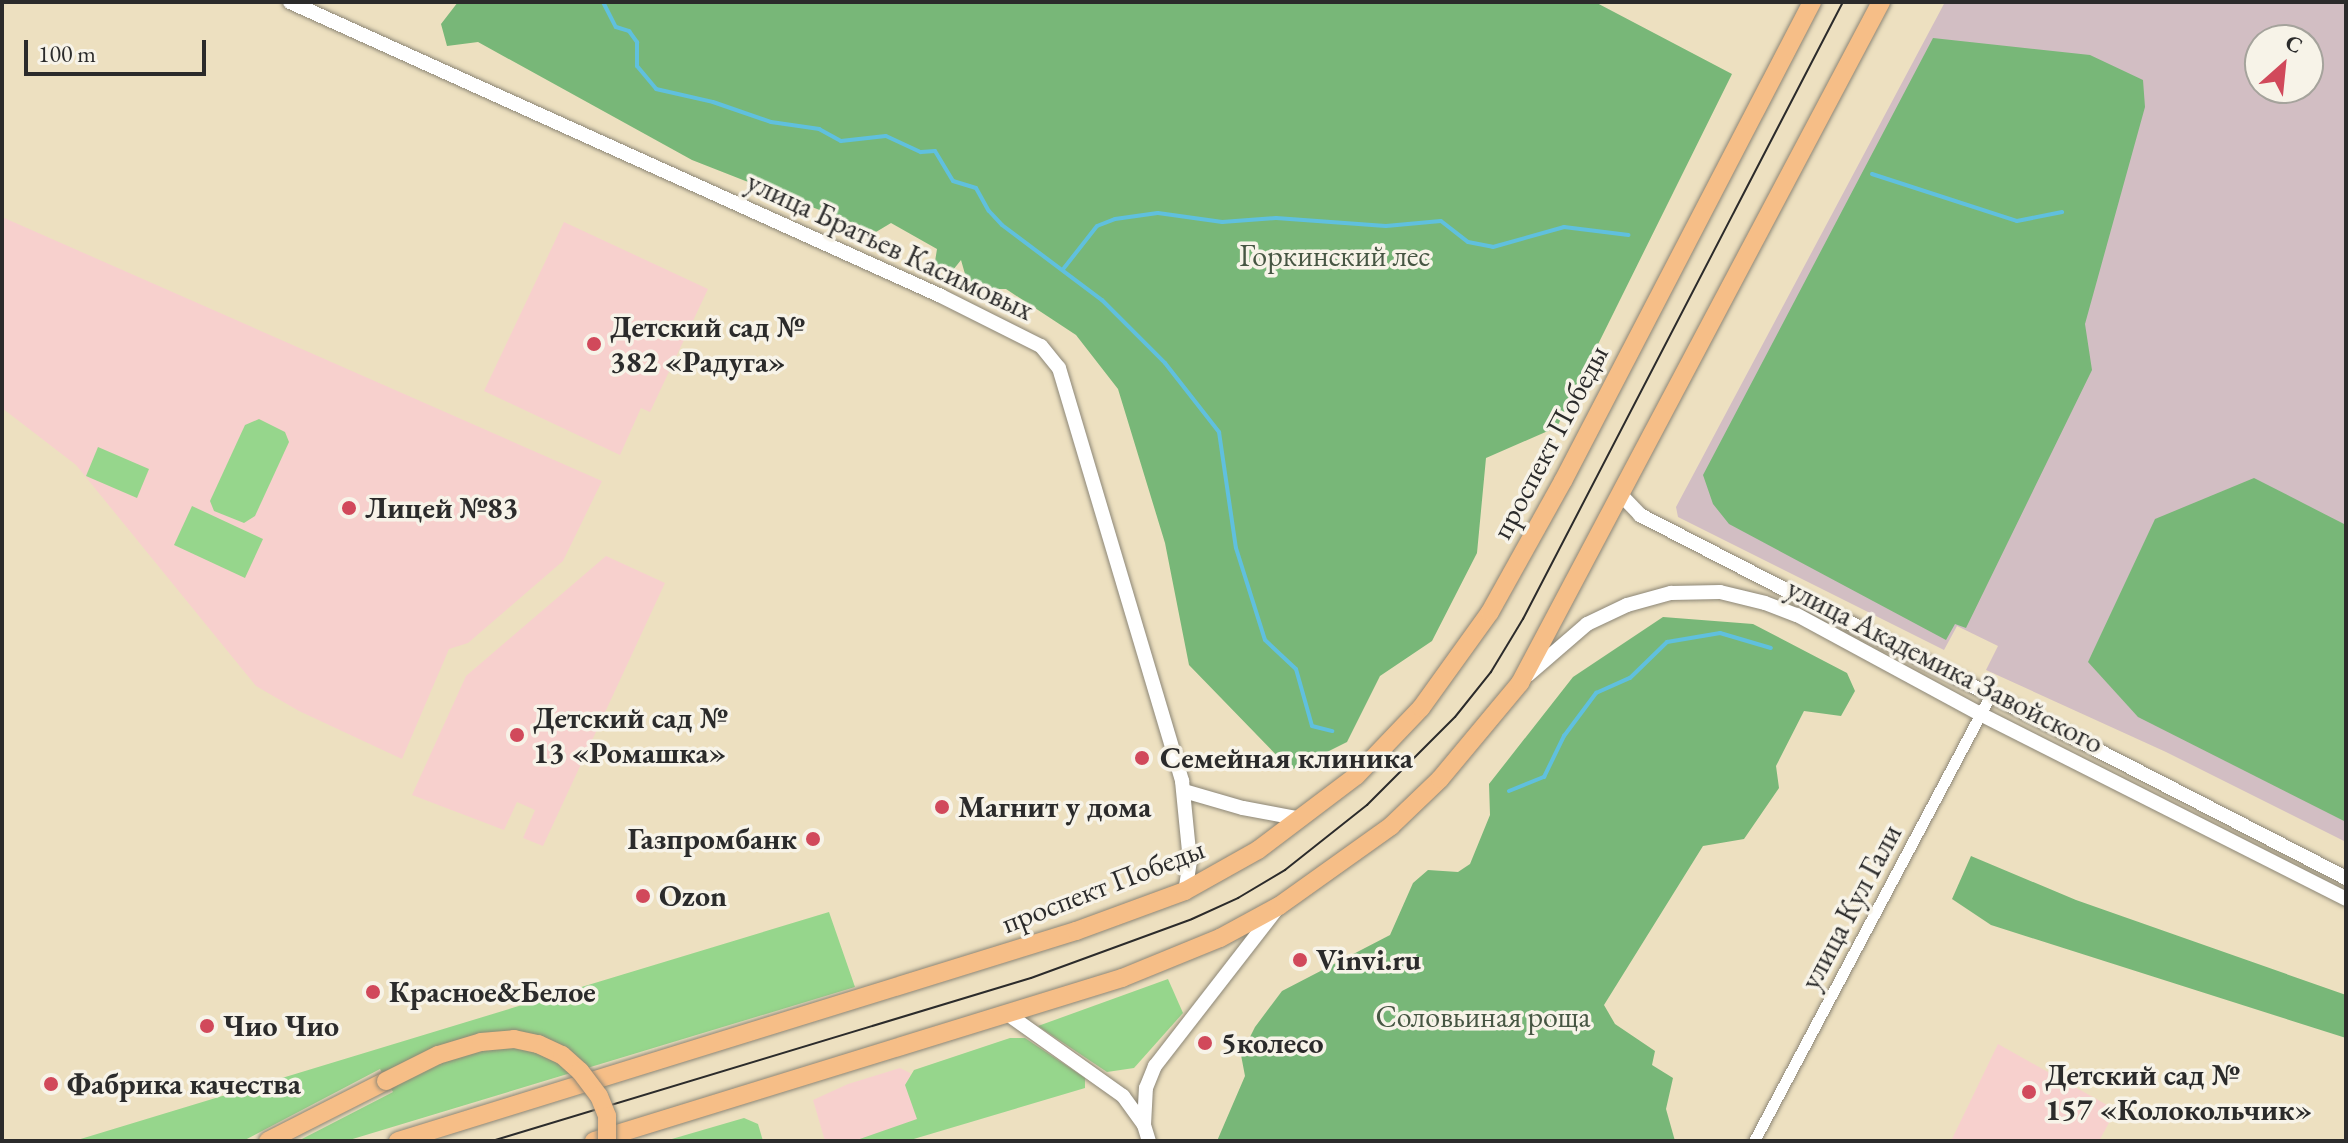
<!DOCTYPE html>
<meta charset="utf-8">
<style>
body{margin:0}
#map{position:relative;width:2348px;height:1143px;overflow:hidden;background:#ede0c0;font-family:"EB Garamond",serif}
div>[style]{position:absolute}
.built>*{inset:0;background:#f7d0cd}
.industrial>*{inset:0;background:#d2bec3}
.green>*{inset:0;background:#96d68c}
.forest>*{inset:0;background:#78b778}
.stream>*{height:4px;margin:-2px;padding:0 2px;transform-origin:2px;border-radius:2px;background:#60c0de}
.roads{filter:drop-shadow(0 0 2px #8c8676) drop-shadow(0 0 2px #8c8676)}
.minor>*{height:11px;margin:-5.5px;padding:0 5.5px;transform-origin:5.5px;border-radius:5.5px;background:#fff}
.tertiary>*{height:14px;margin:-7px;padding:0 7px;transform-origin:7px;border-radius:7px;background:#fff}
.primary>*{height:18px;margin:-9px;padding:0 9px;transform-origin:9px;border-radius:9px;background:#f6be87}
.tram>*{height:2px;margin:-1px;padding:0 1px;transform-origin:1px;border-radius:1px;background:#2b2b2b}
.bridges{filter:drop-shadow(0 0 2px #8c8676) drop-shadow(0 0 2px #8c8676)}
.primary-bridge>*{height:18px;margin:-9px;padding:0 9px;transform-origin:9px;border-radius:9px;background:#f6be87}
.dots>*{width:22px;height:22px;translate:-50% -50%;box-sizing:border-box;border:4px solid #f7f3e8;border-radius:50%}
span{translate:-50% -50%;white-space:nowrap;text-align:center;line-height:1.15;-webkit-text-stroke:7px #f7f3e8;paint-order:stroke}
.street-label{font-size:30px;color:#2b2b2b}
.park-label{font-size:30px;color:#465643}
.poi-label{font-size:30px;color:#2b2b2b;font-weight:700}
.left{translate:0 -50%;text-align:left}
.right{translate:-100% -50%;text-align:right}
.frame{position:absolute;inset:0;border:4px solid #2b2b2b;pointer-events:none}
.north{position:absolute;left:2244px;top:24px;width:80px;height:80px;box-sizing:border-box;background:#f7f3e8;border:2px solid #a5a39c;border-radius:50%;rotate:27deg;font-size:22px;font-weight:700;line-height:32px;text-align:center;color:#2b2b2b}
.north::after{content:'';display:block;margin:auto;width:28px;height:36px;background:#d1495b;clip-path:polygon(50% 0,100% 100%,50% 72%,0 100%)}
.scale{position:absolute;left:24px;top:40px;width:182px;height:36px;box-sizing:border-box;border:4px solid #2b2b2b;border-top:0;padding-left:10px;font-size:24px;line-height:28px;white-space:nowrap;color:#2b2b2b;-webkit-text-stroke:6px #f7f3e8;paint-order:stroke}
</style>
<div id="map">
<div class="built">
<div style="clip-path:polygon(2px 217px,602px 481px,563px 561px,468px 643px,449px 649px,402px 759px,299px 711px,256px 686px,76px 465px,2px 408px)"></div>
<div style="clip-path:polygon(564px 222px,708px 289px,650px 412px,641px 408px,620px 455px,484px 391px)"></div>
<div style="clip-path:polygon(606px 556px,665px 583px,543px 846px,523px 838px,535px 810px,517px 802px,504px 830px,412px 795px,466px 676px)"></div>
<div style="clip-path:polygon(1998px 1044px,2116px 1110px,2099px 1141px,1951px 1141px)"></div>
<div style="clip-path:polygon(900px 1068px,910px 1073px,928px 1121px,872px 1141px,825px 1141px,813px 1100px,848px 1084px)"></div>
</div>
<div class="industrial">
<div style="clip-path:polygon(evenodd,1945px 2px,2346px 2px,2346px 842px,2166px 752px,1986px 670px,1998px 646px,1957px 626px,1944px 650px,1678px 517px,1676px 507px,1945px 2px,2260px 40px,2308px 40px,2308px 88px,2260px 88px,2260px 40px)"></div>
</div>
<div class="green">
<div style="clip-path:polygon(259px 419px,285px 432px,289px 442px,255px 516px,244px 523px,214px 511px,210px 501px,245px 425px)"></div>
<div style="clip-path:polygon(98px 447px,149px 469px,137px 498px,86px 476px)"></div>
<div style="clip-path:polygon(192px 506px,263px 539px,245px 578px,174px 545px)"></div>
<div style="clip-path:polygon(829px 912px,855px 987px,346px 1141px,298px 1141px,393px 1092px,380px 1069px,243px 1141px,74px 1141px)"></div>
<div style="clip-path:polygon(1168px 979px,1183px 1013px,1134px 1068px,1107px 1072px,1038px 1026px)"></div>
<div style="clip-path:polygon(1010px 1038px,1025px 1038px,1085px 1078px,1085px 1088px,907px 1141px,854px 1141px,917px 1119px,905px 1085px,914px 1070px)"></div>
<div style="clip-path:polygon(744px 1118px,758px 1124px,763px 1141px,665px 1141px)"></div>
</div>
<div class="forest">
<div style="clip-path:polygon(458px 2px,1595px 2px,1732px 74px,1557px 427px,1486px 458px,1477px 553px,1432px 641px,1380px 676px,1347px 742px,1291px 770px,1189px 665px,1165px 543px,1118px 389px,1076px 335px,1006px 289px,982px 289px,967px 281px,961px 260px,949px 275px,934px 268px,937px 249px,891px 223px,876px 232px,692px 160px,478px 42px,447px 46px,441px 24px)"></div>
<div style="clip-path:polygon(1933px 38px,2090px 55px,2143px 80px,2145px 107px,2085px 324px,2092px 370px,1966px 628px,1955px 624px,1946px 640px,1729px 524px,1713px 504px,1703px 475px)"></div>
<div style="clip-path:polygon(2254px 478px,2346px 525px,2346px 822px,2138px 717px,2088px 662px,2155px 519px)"></div>
<div style="clip-path:polygon(1663px 617px,1753px 624px,1847px 673px,1855px 691px,1841px 716px,1804px 711px,1776px 766px,1779px 788px,1744px 839px,1703px 846px,1604px 1005px,1615px 1024px,1655px 1051px,1652px 1065px,1673px 1078px,1666px 1109px,1675px 1141px,1217px 1141px,1245px 1076px,1241px 1055px,1255px 1027px,1282px 991px,1390px 935px,1413px 883px,1428px 870px,1458px 872px,1470px 864px,1490px 815px,1489px 784px,1573px 677px)"></div>
<div style="clip-path:polygon(1971px 856px,2076px 900px,2346px 995px,2346px 1038px,1991px 925px,1952px 899px)"></div>
</div>
<div class="stream">
<div style="left:603px;top:2px;width:28px;rotate:63deg"></div>
<div style="left:616px;top:27px;width:14px;rotate:17deg"></div>
<div style="left:629px;top:31px;width:14px;rotate:54deg"></div>
<div style="left:637px;top:42px;width:24px;rotate:90deg"></div>
<div style="left:637px;top:66px;width:30px;rotate:50deg"></div>
<div style="left:656px;top:89px;width:58px;rotate:12.8deg"></div>
<div style="left:713px;top:102px;width:61px;rotate:19deg"></div>
<div style="left:771px;top:122px;width:49px;rotate:8.3deg"></div>
<div style="left:819px;top:129px;width:25px;rotate:29deg"></div>
<div style="left:841px;top:141px;width:45px;rotate:-6.3deg"></div>
<div style="left:886px;top:136px;width:38px;rotate:25deg"></div>
<div style="left:921px;top:152px;width:14px;rotate:-4deg"></div>
<div style="left:935px;top:151px;width:35px;rotate:59deg"></div>
<div style="left:953px;top:181px;width:24px;rotate:17deg"></div>
<div style="left:976px;top:188px;width:26px;rotate:61deg"></div>
<div style="left:989px;top:211px;width:19px;rotate:47deg"></div>
<div style="left:1002px;top:225px;width:125px;rotate:36.9deg"></div>
<div style="left:1102px;top:300px;width:89px;rotate:45deg"></div>
<div style="left:1165px;top:363px;width:88px;rotate:52deg"></div>
<div style="left:1219px;top:432px;width:117px;rotate:81.7deg"></div>
<div style="left:1236px;top:548px;width:96px;rotate:72.5deg"></div>
<div style="left:1265px;top:640px;width:42px;rotate:43.1deg"></div>
<div style="left:1296px;top:669px;width:59px;rotate:74.3deg"></div>
<div style="left:1312px;top:726px;width:21px;rotate:14deg"></div>
<div style="left:1872px;top:174px;width:152px;rotate:18deg"></div>
<div style="left:2017px;top:221px;width:46px;rotate:-11.3deg"></div>
<div style="left:1064px;top:268px;width:53px;rotate:-51.8deg"></div>
<div style="left:1097px;top:226px;width:19px;rotate:-21deg"></div>
<div style="left:1115px;top:219px;width:43px;rotate:-7.9deg"></div>
<div style="left:1158px;top:213px;width:65px;rotate:8deg"></div>
<div style="left:1222px;top:222px;width:54px;rotate:-4.2deg"></div>
<div style="left:1276px;top:218px;width:110px;rotate:4.2deg"></div>
<div style="left:1386px;top:226px;width:55px;rotate:-5.2deg"></div>
<div style="left:1441px;top:221px;width:34px;rotate:38deg"></div>
<div style="left:1468px;top:242px;width:25px;rotate:11deg"></div>
<div style="left:1493px;top:247px;width:74px;rotate:-15.7deg"></div>
<div style="left:1564px;top:227px;width:65px;rotate:7deg"></div>
<div style="left:1509px;top:791px;width:38px;rotate:-22deg"></div>
<div style="left:1544px;top:777px;width:46px;rotate:-64deg"></div>
<div style="left:1564px;top:736px;width:54px;rotate:-53.3deg"></div>
<div style="left:1596px;top:693px;width:37px;rotate:-24deg"></div>
<div style="left:1630px;top:678px;width:52px;rotate:-44.2deg"></div>
<div style="left:1667px;top:642px;width:54px;rotate:-9.6deg"></div>
<div style="left:1720px;top:633px;width:53px;rotate:16.4deg"></div>
</div>
<div class="roads">
<div class="minor">
<div style="left:1754px;top:1141px;width:504px;rotate:-62.06deg"></div>
</div>
<div class="tertiary">
<div style="left:290px;top:2px;width:714px;rotate:24.3deg"></div>
<div style="left:941px;top:296px;width:112px;rotate:26.6deg"></div>
<div style="left:1041px;top:346px;width:28px;rotate:51deg"></div>
<div style="left:1059px;top:368px;width:431px;rotate:73.4deg"></div>
<div style="left:1182px;top:781px;width:80px;rotate:84.3deg"></div>
<div style="left:1190px;top:861px;width:30px;rotate:99deg"></div>
<div style="left:1621px;top:495px;width:28px;rotate:46deg"></div>
<div style="left:1640px;top:515px;width:794px;rotate:27.21deg"></div>
<div style="left:1528px;top:675px;width:78px;rotate:-40.8deg"></div>
<div style="left:1587px;top:624px;width:44px;rotate:-25.4deg"></div>
<div style="left:1627px;top:605px;width:46px;rotate:-15.3deg"></div>
<div style="left:1671px;top:593px;width:49px;rotate:-1.2deg"></div>
<div style="left:1720px;top:592px;width:46px;rotate:13.7deg"></div>
<div style="left:1765px;top:603px;width:34px;rotate:21deg"></div>
<div style="left:1797px;top:615px;width:208px;rotate:28.4deg"></div>
<div style="left:1980px;top:714px;width:410px;rotate:26.8deg"></div>
<div style="left:1184px;top:791px;width:61px;rotate:16.1deg"></div>
<div style="left:1243px;top:808px;width:59px;rotate:10.7deg"></div>
<div style="left:1009px;top:1015px;width:140px;rotate:35.4deg"></div>
<div style="left:1123px;top:1096px;width:36px;rotate:54deg"></div>
<div style="left:1144px;top:1125px;width:17px;rotate:73deg"></div>
<div style="left:1144px;top:1125px;width:37px;rotate:-87deg"></div>
<div style="left:1146px;top:1088px;width:24px;rotate:-68deg"></div>
<div style="left:1155px;top:1066px;width:199px;rotate:-52.2deg"></div>
</div>
<div class="primary">
<div style="left:268px;top:1141px;width:132px;rotate:-27deg"></div>
<div style="left:398px;top:1141px;width:710px;rotate:-17.21deg"></div>
<div style="left:1076px;top:931px;width:116px;rotate:-20.2deg"></div>
<div style="left:1185px;top:891px;width:84px;rotate:-29.3deg"></div>
<div style="left:1258px;top:850px;width:123px;rotate:-37.1deg"></div>
<div style="left:1356px;top:776px;width:94px;rotate:-46.3deg"></div>
<div style="left:1421px;top:708px;width:118px;rotate:-54.3deg"></div>
<div style="left:1490px;top:612px;width:150px;rotate:-60.9deg"></div>
<div style="left:1563px;top:481px;width:540px;rotate:-62.53deg"></div>
<div style="left:594px;top:1141px;width:553px;rotate:-17.16deg"></div>
<div style="left:1122px;top:978px;width:106px;rotate:-22.2deg"></div>
<div style="left:1220px;top:938px;width:67px;rotate:-28.5deg"></div>
<div style="left:1279px;top:906px;width:138px;rotate:-35.5deg"></div>
<div style="left:1391px;top:826px;width:68px;rotate:-43.8deg"></div>
<div style="left:1440px;top:779px;width:125px;rotate:-50.2deg"></div>
<div style="left:1520px;top:683px;width:771px;rotate:-62.07deg"></div>
</div>
</div>
<div class="tram">
<div style="left:492px;top:1141px;width:563px;rotate:-16.83deg"></div>
<div style="left:1031px;top:978px;width:171px;rotate:-20.1deg"></div>
<div style="left:1192px;top:919px;width:51px;rotate:-24.5deg"></div>
<div style="left:1238px;top:898px;width:55px;rotate:-30.8deg"></div>
<div style="left:1285px;top:870px;width:105px;rotate:-38.4deg"></div>
<div style="left:1367px;top:805px;width:124px;rotate:-45deg"></div>
<div style="left:1455px;top:717px;width:58px;rotate:-51.3deg"></div>
<div style="left:1491px;top:672px;width:62px;rotate:-58.9deg"></div>
<div style="left:1523px;top:619px;width:695px;rotate:-62.59deg"></div>
</div>
<div class="bridges">
<div class="primary-bridge">
<div style="left:386px;top:1081px;width:58px;rotate:-26.6deg"></div>
<div style="left:438px;top:1055px;width:45px;rotate:-16.8deg"></div>
<div style="left:481px;top:1042px;width:33px;rotate:-5deg"></div>
<div style="left:514px;top:1039px;width:25px;rotate:12deg"></div>
<div style="left:538px;top:1044px;width:26px;rotate:25deg"></div>
<div style="left:562px;top:1055px;width:24px;rotate:42deg"></div>
<div style="left:580px;top:1071px;width:31px;rotate:53deg"></div>
<div style="left:599px;top:1096px;width:22px;rotate:68deg"></div>
<div style="left:607px;top:1116px;width:25px;rotate:90deg"></div>
</div>
</div>
<div class="dots">
<div style="left:594px;top:344px;background:#d1495b"></div>
<div style="left:349px;top:508px;background:#d1495b"></div>
<div style="left:517px;top:735px;background:#d1495b"></div>
<div style="left:1142px;top:758px;background:#d1495b"></div>
<div style="left:942px;top:807px;background:#d1495b"></div>
<div style="left:813px;top:839px;background:#d1495b"></div>
<div style="left:643px;top:896px;background:#d1495b"></div>
<div style="left:1300px;top:960px;background:#d1495b"></div>
<div style="left:373px;top:992px;background:#d1495b"></div>
<div style="left:207px;top:1026px;background:#d1495b"></div>
<div style="left:1205px;top:1043px;background:#d1495b"></div>
<div style="left:51px;top:1084px;background:#d1495b"></div>
<div style="left:2029px;top:1092px;background:#d1495b"></div>
</div>
<div class="street-label">
<span style="left:890px;top:246px;rotate:25deg">улица Братьев Касимовых</span>
<span style="left:1550px;top:442px;rotate:-62deg">проспект Победы</span>
<span style="left:1945px;top:666px;rotate:27deg">улица Академика Завойского</span>
<span style="left:1103px;top:886px;rotate:-21deg">проспект Победы</span>
<span style="left:1851px;top:907px;rotate:-62deg">улица Кул Гали</span>
</div>
<div class="park-label">
<span style="left:1335px;top:256px">Горкинский лес</span>
<span style="left:1483px;top:1017px">Соловьиная роща</span>
</div>
<div class="poi-label">
<span class="left" style="left:610px;top:344px">Детский сад №<br>382 «Радуга»</span>
<span class="left" style="left:365px;top:508px">Лицей №83</span>
<span class="left" style="left:533px;top:735px">Детский сад №<br>13 «Ромашка»</span>
<span class="left" style="left:1160px;top:758px">Семейная клиника</span>
<span class="left" style="left:958px;top:807px">Магнит у дома</span>
<span class="right" style="left:797px;top:839px">Газпромбанк</span>
<span class="left" style="left:659px;top:896px">Ozon</span>
<span class="left" style="left:1316px;top:960px">Vinvi.ru</span>
<span class="left" style="left:389px;top:992px">Красное&amp;Белое</span>
<span class="left" style="left:223px;top:1026px">Чио Чио</span>
<span class="left" style="left:1221px;top:1043px">5колесо</span>
<span class="left" style="left:2045px;top:1092px">Детский сад №<br>157 «Колокольчик»</span>
<span class="left" style="left:67px;top:1084px">Фабрика качества</span>
</div>
<div class="frame"></div>
<div class="north">С</div>
<div class="scale">100 m</div>
</div>
